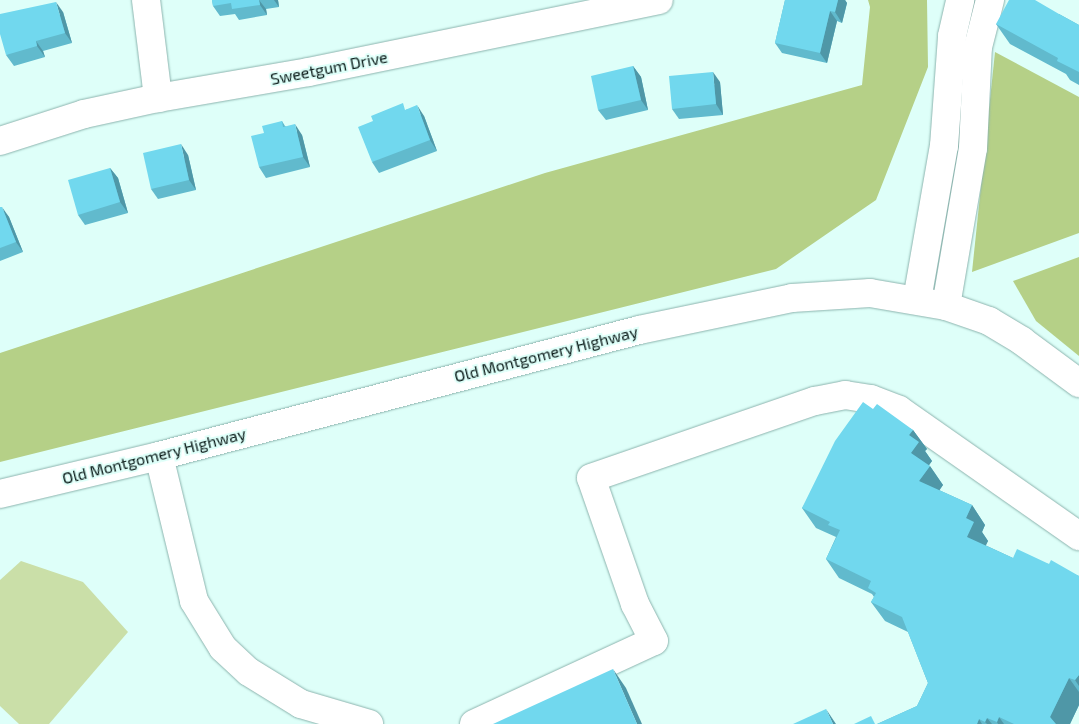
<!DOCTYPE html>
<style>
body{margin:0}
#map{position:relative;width:1079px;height:724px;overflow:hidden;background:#defff9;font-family:"Exo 2",sans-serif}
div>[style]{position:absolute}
.green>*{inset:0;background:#cadfa8}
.forest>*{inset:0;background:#b5d087}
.roads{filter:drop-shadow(0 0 1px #8cb4ae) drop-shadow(0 0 1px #8cb4ae)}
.minor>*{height:28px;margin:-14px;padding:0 14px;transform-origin:14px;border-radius:14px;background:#fff}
.wall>*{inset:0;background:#61bacd}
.shaded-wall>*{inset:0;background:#4f97a7}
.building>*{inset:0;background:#71d8ee}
span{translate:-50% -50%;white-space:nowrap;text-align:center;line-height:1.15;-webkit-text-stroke:4px #defff9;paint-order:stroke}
.street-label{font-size:16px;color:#0a1a18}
</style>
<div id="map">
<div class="green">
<div style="clip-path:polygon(21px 561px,83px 582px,128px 632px,49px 724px,19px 724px,0 706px,0 580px)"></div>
</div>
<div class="forest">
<div style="clip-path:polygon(868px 0,927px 0,928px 67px,876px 200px,776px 269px,0 462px,0 353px,545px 173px,862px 85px,870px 7px)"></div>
<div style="clip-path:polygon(995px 52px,1079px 97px,1079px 233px,972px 272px)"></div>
<div style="clip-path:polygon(1079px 257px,1079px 356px,1036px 321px,1013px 281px)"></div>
</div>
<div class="roads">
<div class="minor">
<div style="left:146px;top:0;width:99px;rotate:83deg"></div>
<div style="left:0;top:141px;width:88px;rotate:-17.8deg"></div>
<div style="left:84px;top:114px;width:76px;rotate:-12.2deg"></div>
<div style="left:158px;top:98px;width:153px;rotate:-9.8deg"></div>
<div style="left:309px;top:72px;width:357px;rotate:-11.6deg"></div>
<div style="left:917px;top:300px;width:156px;rotate:-80.1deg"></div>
<div style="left:944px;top:146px;width:110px;rotate:-85.8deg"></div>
<div style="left:952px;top:36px;width:37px;rotate:-77deg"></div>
<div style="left:946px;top:306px;width:160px;rotate:-80.3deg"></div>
<div style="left:973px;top:148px;width:101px;rotate:-87.2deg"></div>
<div style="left:978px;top:47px;width:49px;rotate:-75.7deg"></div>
<div style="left:159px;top:456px;width:149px;rotate:76.4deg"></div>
<div style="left:194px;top:601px;width:55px;rotate:58.3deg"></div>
<div style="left:223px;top:648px;width:35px;rotate:43deg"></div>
<div style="left:249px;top:672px;width:61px;rotate:31.6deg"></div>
<div style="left:301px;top:704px;width:71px;rotate:16.4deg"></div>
<div style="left:0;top:494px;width:163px;rotate:-13.4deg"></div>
<div style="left:159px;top:456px;width:496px;rotate:-14.7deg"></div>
<div style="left:639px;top:330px;width:156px;rotate:-11.8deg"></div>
<div style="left:792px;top:298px;width:78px;rotate:-3.7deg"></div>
<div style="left:870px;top:293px;width:77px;rotate:9.7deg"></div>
<div style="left:946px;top:306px;width:46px;rotate:19.2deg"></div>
<div style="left:989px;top:321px;width:39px;rotate:31deg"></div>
<div style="left:1022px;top:341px;width:71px;rotate:36.4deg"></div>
<div style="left:474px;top:724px;width:198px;rotate:-24.8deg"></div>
<div style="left:654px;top:641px;width:42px;rotate:-117.2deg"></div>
<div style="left:635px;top:604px;width:133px;rotate:-109.2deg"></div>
<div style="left:591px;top:478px;width:237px;rotate:-19deg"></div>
<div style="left:815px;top:401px;width:31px;rotate:-11deg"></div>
<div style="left:845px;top:395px;width:26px;rotate:9deg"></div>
<div style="left:871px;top:399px;width:30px;rotate:21deg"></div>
<div style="left:899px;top:410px;width:220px;rotate:35deg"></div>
</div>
</div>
<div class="wall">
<div style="clip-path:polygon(212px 0,278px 0,279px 7px,266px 9px,267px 15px,239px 20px,235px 14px,220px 16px,213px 6px)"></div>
<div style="clip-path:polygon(785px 0,845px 0,847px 3px,842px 23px,837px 21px,827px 63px,782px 53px,775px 43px)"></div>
<div style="clip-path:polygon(63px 12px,72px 43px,43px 51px,45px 57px,14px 66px,6px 55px)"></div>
<div style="clip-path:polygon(1059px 14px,1079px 25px,1079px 85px,1070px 80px,1066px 74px,1010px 44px,996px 24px)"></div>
<div style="clip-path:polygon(633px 66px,641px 77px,648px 110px,606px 120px,598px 110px)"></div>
<div style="clip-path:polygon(720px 82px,723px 115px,679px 119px,672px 109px)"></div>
<div style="clip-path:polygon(407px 109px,424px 116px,437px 151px,379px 173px,372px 162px)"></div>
<div style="clip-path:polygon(282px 121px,285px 126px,302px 135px,310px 167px,266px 178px,259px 167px,264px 133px)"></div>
<div style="clip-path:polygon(188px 155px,196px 190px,158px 199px,151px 189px)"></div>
<div style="clip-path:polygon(110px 168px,118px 178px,128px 213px,85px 225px,78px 215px)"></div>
<div style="clip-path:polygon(0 207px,9px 217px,23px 252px,0 261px)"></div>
<div style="clip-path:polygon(873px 409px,913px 430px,927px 449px,925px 451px,932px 461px,929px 465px,943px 485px,939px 490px,972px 505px,985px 525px,982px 532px,988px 541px,985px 545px,1013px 558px,1049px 564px,1079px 576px,1079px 705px,1070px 724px,877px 724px,917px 706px,928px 683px,908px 632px,885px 621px,871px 602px,874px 597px,872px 594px,839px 578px,826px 559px,836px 537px,816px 528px,802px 508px)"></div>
</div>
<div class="shaded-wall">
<div style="clip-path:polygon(259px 0,266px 9px,267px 15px,260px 5px)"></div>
<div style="clip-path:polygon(274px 0,278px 0,279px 7px)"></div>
<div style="clip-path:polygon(838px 0,845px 0,847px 3px,842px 23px,835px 12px)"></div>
<div style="clip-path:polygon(56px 2px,63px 12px,72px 43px,65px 33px)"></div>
<div style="clip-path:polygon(830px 11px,837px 21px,827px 63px,820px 53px)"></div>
<div style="clip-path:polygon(36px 41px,43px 51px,45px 57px,37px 46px)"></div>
<div style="clip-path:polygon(633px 66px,641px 77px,648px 110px,641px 100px)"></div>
<div style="clip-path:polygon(713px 72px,720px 82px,723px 115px,716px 104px)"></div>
<div style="clip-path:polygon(417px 105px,424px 116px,437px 151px,430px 140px)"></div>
<div style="clip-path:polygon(295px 124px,302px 135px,310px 167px,303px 157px)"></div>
<div style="clip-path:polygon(181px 144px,188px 155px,196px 190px,189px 180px)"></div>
<div style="clip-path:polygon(110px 168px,118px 178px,128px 213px,120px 202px)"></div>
<div style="clip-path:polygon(2px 207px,9px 217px,23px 252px,16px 242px)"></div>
<div style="clip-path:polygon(913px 430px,927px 449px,925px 451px,932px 461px,924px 472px,911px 453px,909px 435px)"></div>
<div style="clip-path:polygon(930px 466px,943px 485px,933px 500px,919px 481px)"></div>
<div style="clip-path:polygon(972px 505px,985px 525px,982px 532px,988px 541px,981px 556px,967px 537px,966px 518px)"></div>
<div style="clip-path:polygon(613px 669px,626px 688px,642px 724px,637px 724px)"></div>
<div style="clip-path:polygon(1079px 675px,1079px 686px,1075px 680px)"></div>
<div style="clip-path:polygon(1069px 678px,1079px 692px,1079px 705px,1070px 724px,1055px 724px,1050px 717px)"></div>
<div style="clip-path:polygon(826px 709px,836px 724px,833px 724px)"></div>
<div style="clip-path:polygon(999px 717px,1004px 724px,998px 724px,997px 722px)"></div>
<div style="clip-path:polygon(987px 718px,992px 724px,987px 724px,985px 722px)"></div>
<div style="clip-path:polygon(979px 719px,982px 724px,977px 724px)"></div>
</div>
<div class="building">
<div style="clip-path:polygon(212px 0,259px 0,260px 5px,232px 9px,231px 3px,213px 6px)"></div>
<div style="clip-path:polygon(785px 0,838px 0,835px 12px,830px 11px,820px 53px,775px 43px)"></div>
<div style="clip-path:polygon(1009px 0,1035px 0,1059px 14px,1079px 25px,1079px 72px,1057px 61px,1058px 58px,996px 24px)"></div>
<div style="clip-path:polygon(56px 2px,65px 33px,36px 41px,37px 46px,6px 55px,0 34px,0 14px)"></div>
<div style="clip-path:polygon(633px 66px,641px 100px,598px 110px,591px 76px)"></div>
<div style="clip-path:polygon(713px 72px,716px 104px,672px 109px,669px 76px)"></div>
<div style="clip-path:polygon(403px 103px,405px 110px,417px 105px,430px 140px,372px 162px,358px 127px,373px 121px,371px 116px)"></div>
<div style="clip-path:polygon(282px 121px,283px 127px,295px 124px,303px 157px,259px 167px,251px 136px,264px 133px,262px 126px)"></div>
<div style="clip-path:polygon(181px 144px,189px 180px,151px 189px,143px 153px)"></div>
<div style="clip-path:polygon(110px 168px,120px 202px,78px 215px,68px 180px)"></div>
<div style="clip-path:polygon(0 207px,2px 207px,16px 242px,0 248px)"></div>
<div style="clip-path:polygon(863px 402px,873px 409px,877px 404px,913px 430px,909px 435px,919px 442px,911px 453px,930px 466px,919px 481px,972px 505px,966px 518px,974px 522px,967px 537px,1013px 558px,1017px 549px,1049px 564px,1051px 560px,1079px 576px,1079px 675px,1075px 680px,1069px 678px,1050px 717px,1056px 724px,1014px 724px,999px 717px,997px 722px,987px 718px,985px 722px,979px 719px,977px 724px,877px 724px,917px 706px,928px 683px,902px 617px,871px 602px,876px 593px,868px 588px,871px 581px,826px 559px,840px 530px,828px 525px,830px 522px,802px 508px,835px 441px)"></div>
<div style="clip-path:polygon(613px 669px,637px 724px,493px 724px)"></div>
<div style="clip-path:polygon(826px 709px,833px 724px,793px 724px)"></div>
<div style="clip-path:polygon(871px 716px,875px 724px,854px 724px)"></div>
</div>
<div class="street-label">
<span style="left:329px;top:68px;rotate:-11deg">Sweetgum Drive</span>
<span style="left:546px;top:354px;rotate:-14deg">Old Montgomery Highway</span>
<span style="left:154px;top:456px;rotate:-14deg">Old Montgomery Highway</span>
</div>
</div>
